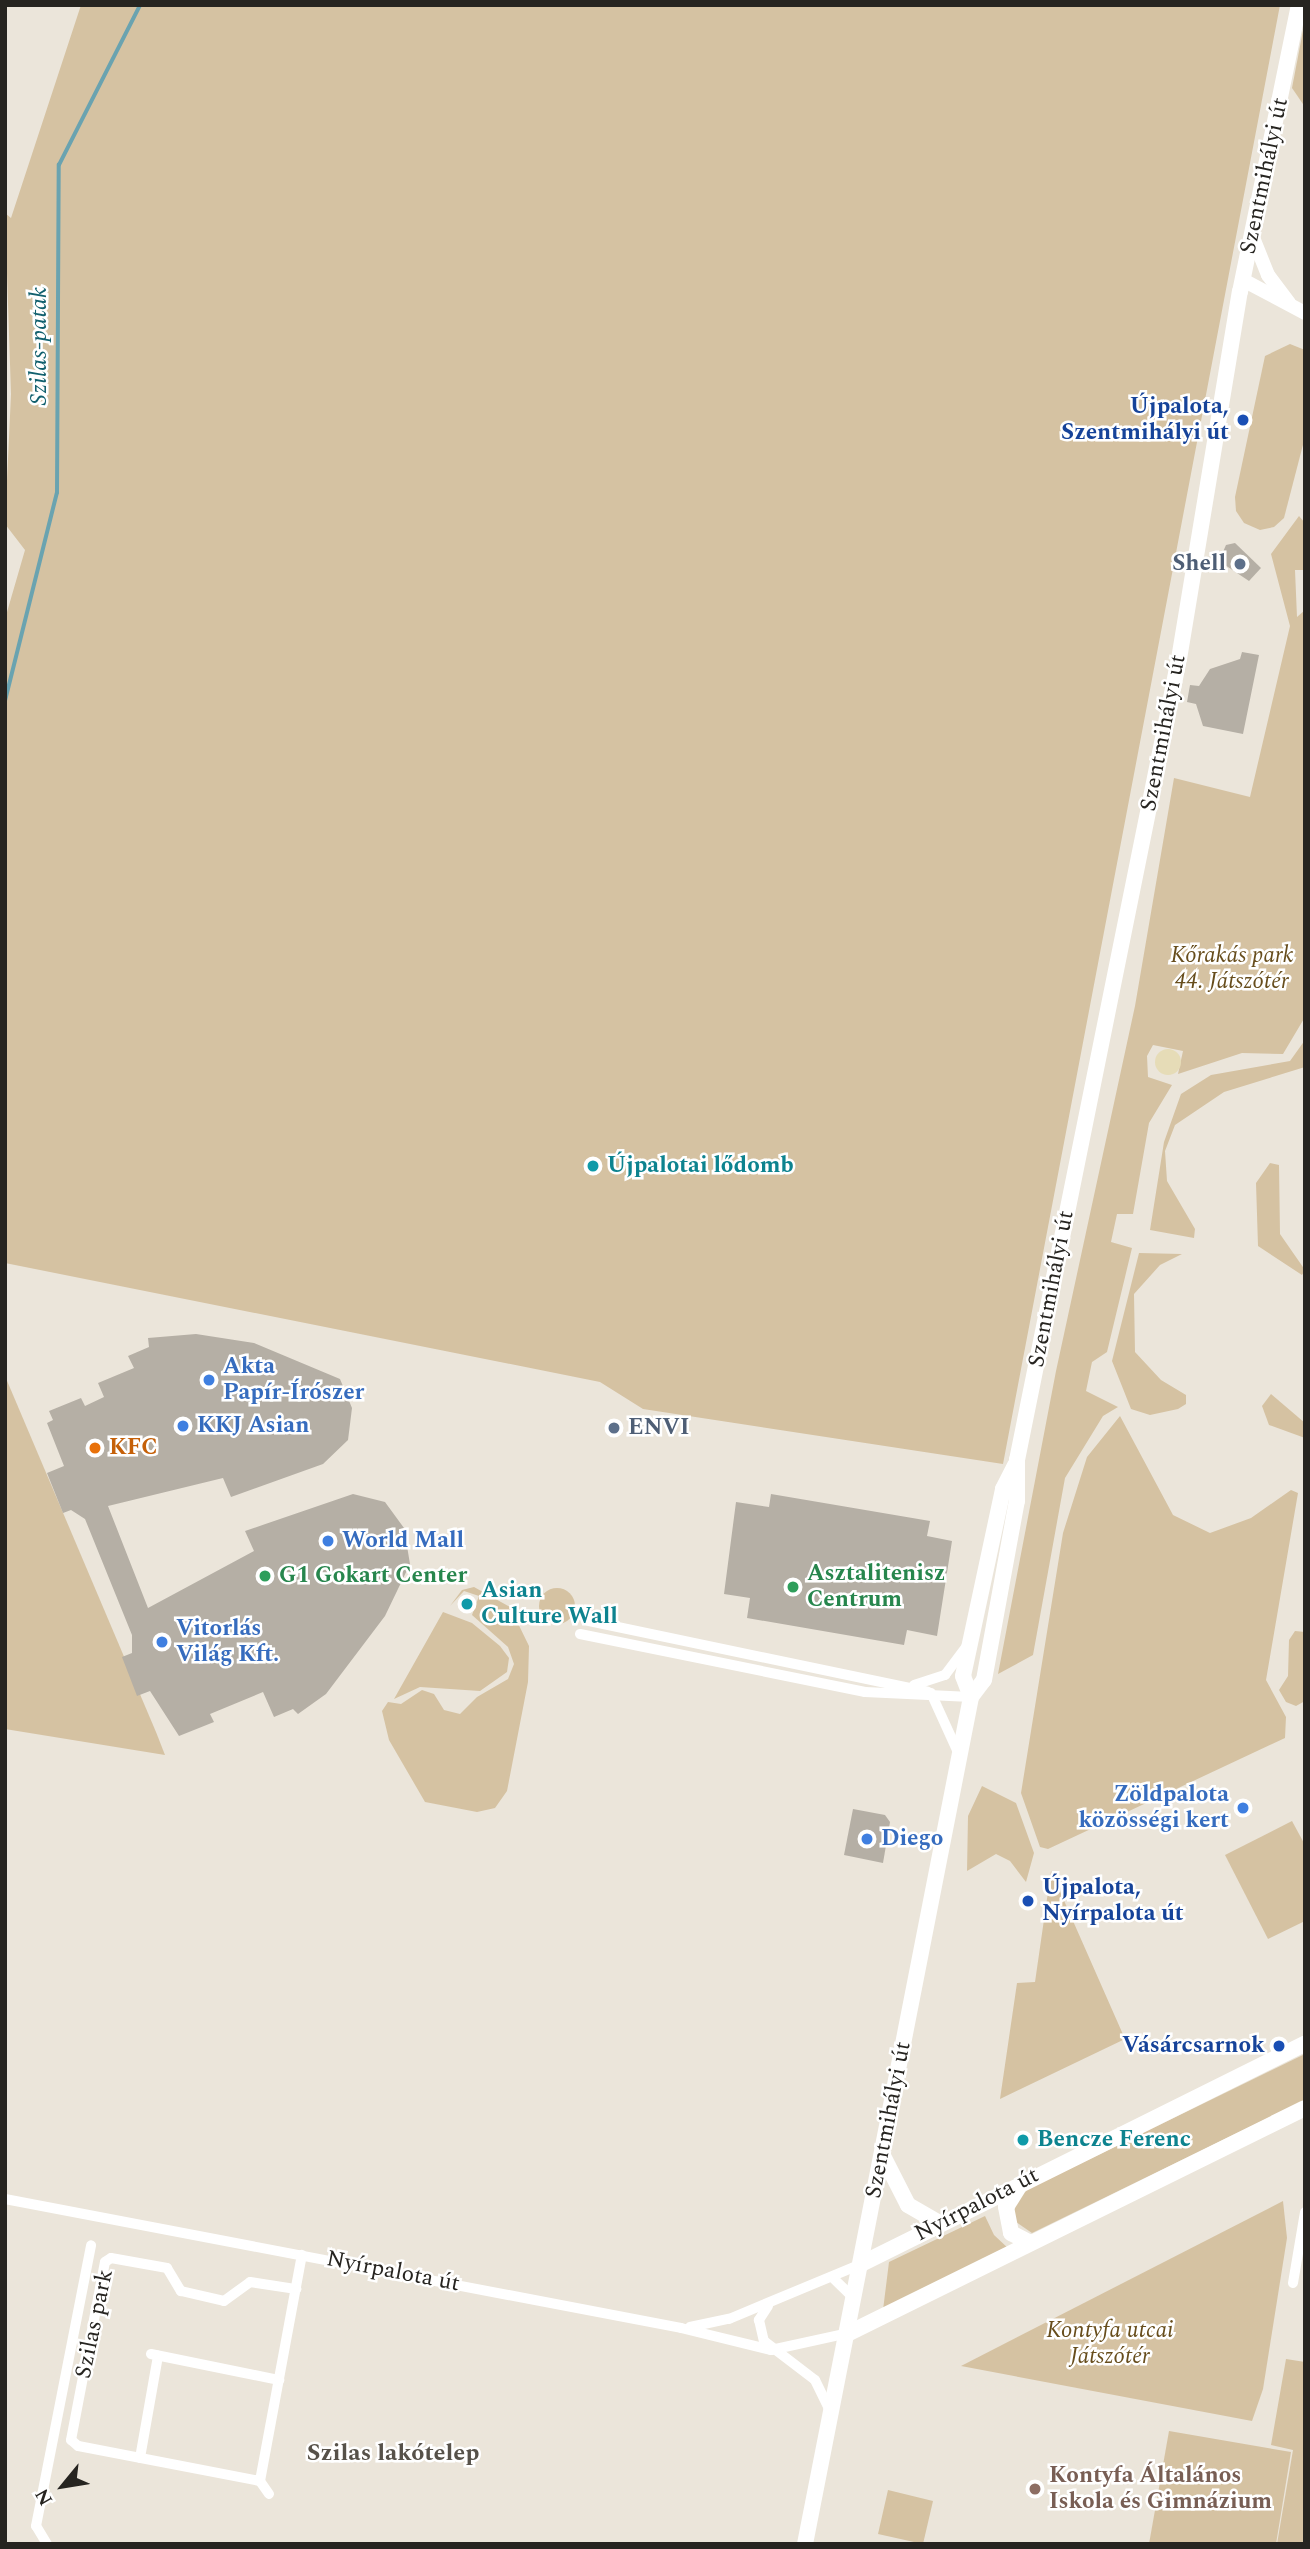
<!DOCTYPE html>
<meta charset="utf-8">
<style>
body{margin:0}
#map{position:relative;width:1310px;height:2549px;overflow:hidden;background:#ebe5da;font-family:Spectral,serif}
div>[style]{position:absolute}
.green>*{inset:0;background:#d5c2a2}
.round{border-radius:50%}
.sand>*{inset:0;background:#e6dcb7}
.stream>*{height:3.5px;margin:-1.75px;padding:0 1.75px;transform-origin:1.75px;border-radius:1.75px;background:#6aa3b0}
.building>*{inset:0;background:#b5afa5}
.minor>*{height:10px;margin:-5px;padding:0 5px;transform-origin:5px;border-radius:5px;background:#fff}
.tertiary>*{height:14px;margin:-7px;padding:0 7px;transform-origin:7px;border-radius:7px;background:#fff}
.secondary>*{height:16px;margin:-8px;padding:0 8px;transform-origin:8px;border-radius:8px;background:#fff}
.dots>*{width:19px;height:19px;translate:-50% -50%;box-sizing:border-box;border:4px solid #fff;border-radius:50%}
span{translate:-50% -50%;white-space:nowrap;text-align:center;line-height:1.15;-webkit-text-stroke:5px #fff;paint-order:stroke}
.street-label{font-size:23px;color:#262420}
.transit-label{font-size:23px;color:#164399;font-weight:700}
.right{translate:-100% -50%;text-align:right}
.left{translate:0 -50%;text-align:left}
.service-label{font-size:23px;color:#4e5e75;font-weight:700}
.park-label{font-size:23px;color:#674d1c;font-style:italic}
.culture-label{font-size:23px;color:#0d838f;font-weight:700}
.shop-label{font-size:23px;color:#366cbe;font-weight:700}
.food-label{font-size:23px;color:#c56008;font-weight:700}
.leisure-label{font-size:23px;color:#27864d;font-weight:700}
.education-label{font-size:23px;color:#785e54;font-weight:700}
.water-label{font-size:24px;color:#11606e;font-style:italic}
.neighbourhood-label{font-size:24px;color:#565149;font-weight:700}
.frame{position:absolute;inset:0;border:7px solid #262420;pointer-events:none}
.north{position:absolute;left:28px;top:2451px;width:70px;height:70px;-webkit-text-stroke:5px #fff;paint-order:stroke;rotate:240deg;font-size:19px;font-weight:700;line-height:28px;text-align:center;color:#262420}
.north::after{content:'';display:block;margin:auto;width:24px;height:32px;background:#262420;clip-path:polygon(50% 0,100% 100%,50% 72%,0 100%)}
</style>
<div id="map">
<div class="green">
<div style="clip-path:polygon(81px 5px,1280px 5px,1003px 1464px,643px 1409px,600px 1382px,5px 1263px,5px 619px,25px 550px,5px 524px,11px 394px,5px 213px,11px 218px)"></div>
<div style="clip-path:polygon(1305px 20px,1305px 107px,1292px 88px)"></div>
<div style="clip-path:polygon(1290px 344px,1305px 350px,1305px 437px,1284px 518px,1274px 527px,1260px 530px,1244px 523px,1236px 511px,1235px 497px,1265px 356px)"></div>
<div style="clip-path:polygon(1299px 516px,1305px 523px,1305px 570px,1295px 570px,1297px 617px,1305px 610px,1305px 1017px,1283px 1054px,1242px 1053px,1178px 1074px,1183px 1051px,1153px 1045px,1147px 1056px,1148px 1077px,1172px 1085px,1149px 1123px,1133px 1214px,1117px 1214px,1111px 1242px,1132px 1248px,1107px 1352px,1092px 1362px,1086px 1391px,1118px 1407px,1103px 1416px,1065px 1478px,1033px 1655px,998px 1674px,1056px 1371px,1135px 1006px,1174px 778px,1250px 797px,1290px 626px,1271px 554px)"></div>
<div style="clip-path:polygon(1305px 1040px,1305px 1067px,1224px 1092px,1175px 1125px,1165px 1151px,1167px 1181px,1195px 1229px,1194px 1238px,1150px 1230px,1164px 1142px,1181px 1094px,1211px 1075px,1290px 1061px)"></div>
<div style="clip-path:polygon(1270px 1163px,1279px 1165px,1280px 1234px,1305px 1270px,1302px 1275px,1258px 1246px,1256px 1183px)"></div>
<div style="clip-path:polygon(1139px 1253px,1182px 1254px,1160px 1265px,1134px 1294px,1135px 1352px,1161px 1380px,1186px 1395px,1186px 1404px,1178px 1409px,1150px 1415px,1131px 1409px,1112px 1361px)"></div>
<div style="clip-path:polygon(5px 1376px,156px 1732px,165px 1755px,5px 1729px)"></div>
<div style="clip-path:polygon(1271px 1394px,1305px 1423px,1305px 1438px,1269px 1425px,1262px 1406px)"></div>
<div style="clip-path:polygon(1120px 1416px,1173px 1515px,1210px 1533px,1251px 1518px,1291px 1490px,1298px 1493px,1266px 1680px,1286px 1717px,1285px 1738px,1048px 1849px,1040px 1847px,1021px 1793px,1063px 1533px,1087px 1457px)"></div>
<div style="clip-path:polygon(474px 1587px,510px 1607px,529px 1646px,528px 1682px,507px 1791px,495px 1808px,477px 1812px,425px 1802px,389px 1740px,382px 1711px,388px 1702px,401px 1704px,422px 1690px,434px 1694px,444px 1710px,460px 1714px,477px 1697px,508px 1679px,514px 1664px,508px 1647px,472px 1615px,479px 1596px,464px 1591px,450px 1606px,462px 1590px)"></div>
<div class="round" style="left:539px;top:1588px;width:36px;height:36px"></div>
<div style="clip-path:polygon(443px 1612px,472px 1623px,500px 1646px,509px 1658px,507px 1672px,480px 1691px,420px 1687px,394px 1699px)"></div>
<div style="clip-path:polygon(1295px 1631px,1305px 1632px,1305px 1701px,1296px 1706px,1286px 1702px,1279px 1690px,1288px 1676px,1289px 1640px)"></div>
<div style="clip-path:polygon(982px 1786px,1016px 1803px,1034px 1853px,1026px 1882px,1010px 1861px,996px 1854px,967px 1871px,968px 1816px)"></div>
<div style="clip-path:polygon(1292px 1821px,1305px 1845px,1305px 1921px,1268px 1939px,1225px 1855px)"></div>
<div style="clip-path:polygon(1051px 1871px,1125px 2039px,1000px 2099px,1017px 1983px,1035px 1982px)"></div>
<div style="clip-path:polygon(1305px 2054px,1305px 2100px,1032px 2233px,1013px 2220px,1016px 2195px)"></div>
<div style="clip-path:polygon(1283px 2201px,1287px 2238px,1263px 2389px,1252px 2421px,961px 2366px)"></div>
<div style="clip-path:polygon(985px 2216px,994px 2235px,1009px 2249px,883px 2310px,889px 2262px)"></div>
<div style="clip-path:polygon(1286px 2359px,1305px 2362px,1305px 2544px,1277px 2544px,1293px 2450px,1271px 2445px)"></div>
<div style="clip-path:polygon(1169px 2431px,1291px 2452px,1276px 2544px,1149px 2544px)"></div>
<div style="clip-path:polygon(888px 2490px,933px 2501px,923px 2544px,878px 2534px)"></div>
</div>
<div class="sand">
<div class="round" style="left:1155px;top:1049px;width:26px;height:26px"></div>
</div>
<div class="stream">
<div style="left:5px;top:701px;width:214px;rotate:-76deg"></div>
<div style="left:57px;top:493px;width:328px;rotate:-89.7deg"></div>
<div style="left:59px;top:165px;width:179px;rotate:-63.1deg"></div>
</div>
<div class="building">
<div style="clip-path:polygon(1235px 543px,1261px 568px,1249px 581px,1219px 561px,1226px 545px)"></div>
<div style="clip-path:polygon(1242px 652px,1259px 655px,1243px 734px,1203px 726px,1196px 704px,1187px 702px,1190px 685px,1199px 686px,1210px 669px,1240px 659px)"></div>
<div style="clip-path:polygon(196px 1334px,254px 1343px,340px 1379px,352px 1408px,348px 1440px,323px 1464px,231px 1497px,223px 1478px,108px 1506px,148px 1608px,254px 1551px,245px 1531px,353px 1494px,385px 1502px,404px 1528px,410px 1564px,385px 1616px,326px 1694px,298px 1714px,293px 1709px,274px 1717px,263px 1692px,210px 1714px,214px 1722px,179px 1736px,150px 1691px,137px 1696px,122px 1657px,132px 1653px,132px 1635px,85px 1519px,71px 1510px,63px 1513px,47px 1473px,64px 1466px,47px 1423px,53px 1420px,49px 1411px,81px 1398px,85px 1406px,104px 1397px,98px 1383px,134px 1368px,128px 1356px,149px 1347px,148px 1338px)"></div>
<div style="clip-path:polygon(771px 1494px,930px 1521px,927px 1536px,952px 1541px,937px 1636px,907px 1630px,904px 1645px,747px 1618px,750px 1598px,724px 1594px,736px 1502px,769px 1507px)"></div>
<div style="clip-path:polygon(853px 1809px,885px 1815px,890px 1822px,883px 1863px,844px 1855px)"></div>
</div>
<div class="minor">
<div style="left:589px;top:1621px;width:346px;rotate:11.8deg"></div>
<div style="left:580px;top:1634px;width:291px;rotate:11.5deg"></div>
<div style="left:865px;top:1692px;width:106px;rotate:2.7deg"></div>
<div style="left:914px;top:1685px;width:33px;rotate:-18deg"></div>
<div style="left:945px;top:1675px;width:35px;rotate:-53deg"></div>
<div style="left:931px;top:1693px;width:63px;rotate:65.5deg"></div>
<div style="left:5px;top:2199px;width:688px;rotate:10.8deg"></div>
<div style="left:681px;top:2328px;width:93px;rotate:13.7deg"></div>
<div style="left:771px;top:2350px;width:80px;rotate:-12.3deg"></div>
<div style="left:833px;top:2278px;width:30px;rotate:44deg"></div>
<div style="left:1293px;top:2283px;width:72px;rotate:-80.4deg"></div>
<div style="left:768px;top:2306px;width:17px;rotate:123deg"></div>
<div style="left:759px;top:2320px;width:22px;rotate:77deg"></div>
<div style="left:764px;top:2341px;width:64px;rotate:37.4deg"></div>
<div style="left:815px;top:2380px;width:37px;rotate:64deg"></div>
<div style="left:690px;top:2327px;width:40px;rotate:-12deg"></div>
<div style="left:729px;top:2319px;width:143px;rotate:-22.6deg"></div>
<div style="left:151px;top:2354px;width:131px;rotate:11.5deg"></div>
<div style="left:140px;top:2458px;width:104px;rotate:-80deg"></div>
<div style="left:260px;top:2481px;width:185px;rotate:-169.1deg"></div>
<div style="left:78px;top:2446px;width:9px;rotate:-139deg"></div>
<div style="left:71px;top:2440px;width:181px;rotate:-79.2deg"></div>
<div style="left:105px;top:2262px;width:7px;rotate:-34deg"></div>
<div style="left:111px;top:2258px;width:57px;rotate:10.1deg"></div>
<div style="left:167px;top:2268px;width:27px;rotate:59deg"></div>
<div style="left:181px;top:2291px;width:44px;rotate:13.1deg"></div>
<div style="left:224px;top:2301px;width:32px;rotate:-36deg"></div>
<div style="left:250px;top:2282px;width:47px;rotate:8.7deg"></div>
<div style="left:269px;top:2494px;width:16px;rotate:-125deg"></div>
<div style="left:260px;top:2481px;width:230px;rotate:-79.5deg"></div>
<div style="left:47px;top:2544px;width:21px;rotate:-121deg"></div>
<div style="left:36px;top:2526px;width:286px;rotate:-78.9deg"></div>
</div>
<div class="tertiary">
<div style="left:1252px;top:235px;width:43px;rotate:68.2deg"></div>
<div style="left:1268px;top:275px;width:35px;rotate:53deg"></div>
<div style="left:1243px;top:280px;width:70px;rotate:28deg"></div>
</div>
<div class="secondary">
<div style="left:971px;top:1697px;width:22px;rotate:-111deg"></div>
<div style="left:963px;top:1676px;width:191px;rotate:-77.9deg"></div>
<div style="left:1003px;top:1489px;width:27px;rotate:-63deg"></div>
<div style="left:883px;top:2156px;width:55px;rotate:63deg"></div>
<div style="left:908px;top:2205px;width:36px;rotate:30deg"></div>
<div style="left:1020px;top:2185px;width:26px;rotate:122deg"></div>
<div style="left:1006px;top:2207px;width:26px;rotate:79deg"></div>
<div style="left:1011px;top:2233px;width:20px;rotate:27deg"></div>
<div style="left:861px;top:2264px;width:496px;rotate:-26.4deg"></div>
<div style="left:849px;top:2333px;width:508px;rotate:-26.26deg"></div>
<div style="left:805px;top:2544px;width:863px;rotate:-78.91deg"></div>
<div style="left:971px;top:1697px;width:21px;rotate:-53deg"></div>
<div style="left:984px;top:1680px;width:182px;rotate:-79.6deg"></div>
<div style="left:1017px;top:1501px;width:41px;rotate:-90deg"></div>
<div style="left:1017px;top:1460px;width:817px;rotate:-78.57deg"></div>
<div style="left:1179px;top:659px;width:372px;rotate:-80.6deg"></div>
<div style="left:1240px;top:292px;width:293px;rotate:-78.4deg"></div>
</div>
<div class="dots">
<div style="left:1243px;top:420px;background:#1a4fb4"></div>
<div style="left:1240px;top:564px;background:#5c6f8a"></div>
<div style="left:593px;top:1166px;background:#0f9aa8"></div>
<div style="left:209px;top:1380px;background:#3f7fe0"></div>
<div style="left:183px;top:1426px;background:#3f7fe0"></div>
<div style="left:614px;top:1428px;background:#5c6f8a"></div>
<div style="left:95px;top:1448px;background:#e8710a"></div>
<div style="left:328px;top:1541px;background:#3f7fe0"></div>
<div style="left:265px;top:1576px;background:#2e9e5b"></div>
<div style="left:793px;top:1587px;background:#2e9e5b"></div>
<div style="left:467px;top:1604px;background:#0f9aa8"></div>
<div style="left:162px;top:1642px;background:#3f7fe0"></div>
<div style="left:1243px;top:1808px;background:#3f7fe0"></div>
<div style="left:867px;top:1839px;background:#3f7fe0"></div>
<div style="left:1028px;top:1901px;background:#1a4fb4"></div>
<div style="left:1279px;top:2046px;background:#1a4fb4"></div>
<div style="left:1023px;top:2140px;background:#0f9aa8"></div>
<div style="left:1035px;top:2489px;background:#8d6e63"></div>
</div>
<div class="street-label">
<span style="left:1265px;top:176px;rotate:-78deg">Szentmihályi út</span>
<span style="left:1164px;top:733px;rotate:-79deg">Szentmihályi út</span>
<span style="left:1052px;top:1289px;rotate:-79deg">Szentmihályi út</span>
<span style="left:889px;top:2120px;rotate:-79deg">Szentmihályi út</span>
<span style="left:977px;top:2205px;rotate:-27deg">Nyírpalota út</span>
<span style="left:393px;top:2272px;rotate:11deg">Nyírpalota út</span>
<span style="left:95px;top:2324px;rotate:-78deg">Szilas park</span>
</div>
<div class="transit-label">
<span class="right" style="left:1229px;top:420px">Újpalota,<br>Szentmihályi út</span>
<span class="left" style="left:1042px;top:1901px">Újpalota,<br>Nyírpalota út</span>
<span class="right" style="left:1265px;top:2046px">Vásárcsarnok</span>
</div>
<div class="service-label">
<span class="right" style="left:1226px;top:564px">Shell</span>
<span class="left" style="left:628px;top:1428px">ENVI</span>
</div>
<div class="park-label">
<span style="left:1232px;top:969px">Kőrakás park<br>44. Játszótér</span>
<span style="left:1110px;top:2344px">Kontyfa utcai<br>Játszótér</span>
</div>
<div class="culture-label">
<span class="left" style="left:607px;top:1166px">Újpalotai lődomb</span>
<span class="left" style="left:481px;top:1604px">Asian<br>Culture Wall</span>
<span class="left" style="left:1037px;top:2140px">Bencze Ferenc</span>
</div>
<div class="shop-label">
<span class="left" style="left:223px;top:1380px">Akta<br>Papír-Írószer</span>
<span class="left" style="left:197px;top:1426px">KKJ Asian</span>
<span class="left" style="left:342px;top:1541px">World Mall</span>
<span class="left" style="left:176px;top:1642px">Vitorlás<br>Világ Kft.</span>
<span class="right" style="left:1229px;top:1808px">Zöldpalota<br>közösségi kert</span>
<span class="left" style="left:881px;top:1839px">Diego</span>
</div>
<div class="food-label">
<span class="left" style="left:109px;top:1448px">KFC</span>
</div>
<div class="leisure-label">
<span class="left" style="left:807px;top:1587px">Asztalitenisz<br>Centrum</span>
<span class="left" style="left:279px;top:1576px">G1 Gokart Center</span>
</div>
<div class="education-label">
<span class="left" style="left:1049px;top:2489px">Kontyfa Általános<br>Iskola és Gimnázium</span>
</div>
<div class="water-label">
<span style="left:40px;top:346px;rotate:-90deg">Szilas-patak</span>
</div>
<div class="neighbourhood-label">
<span style="left:393px;top:2454px">Szilas lakótelep</span>
</div>
<div class="frame"></div>
<div class="north">N</div>
</div>
